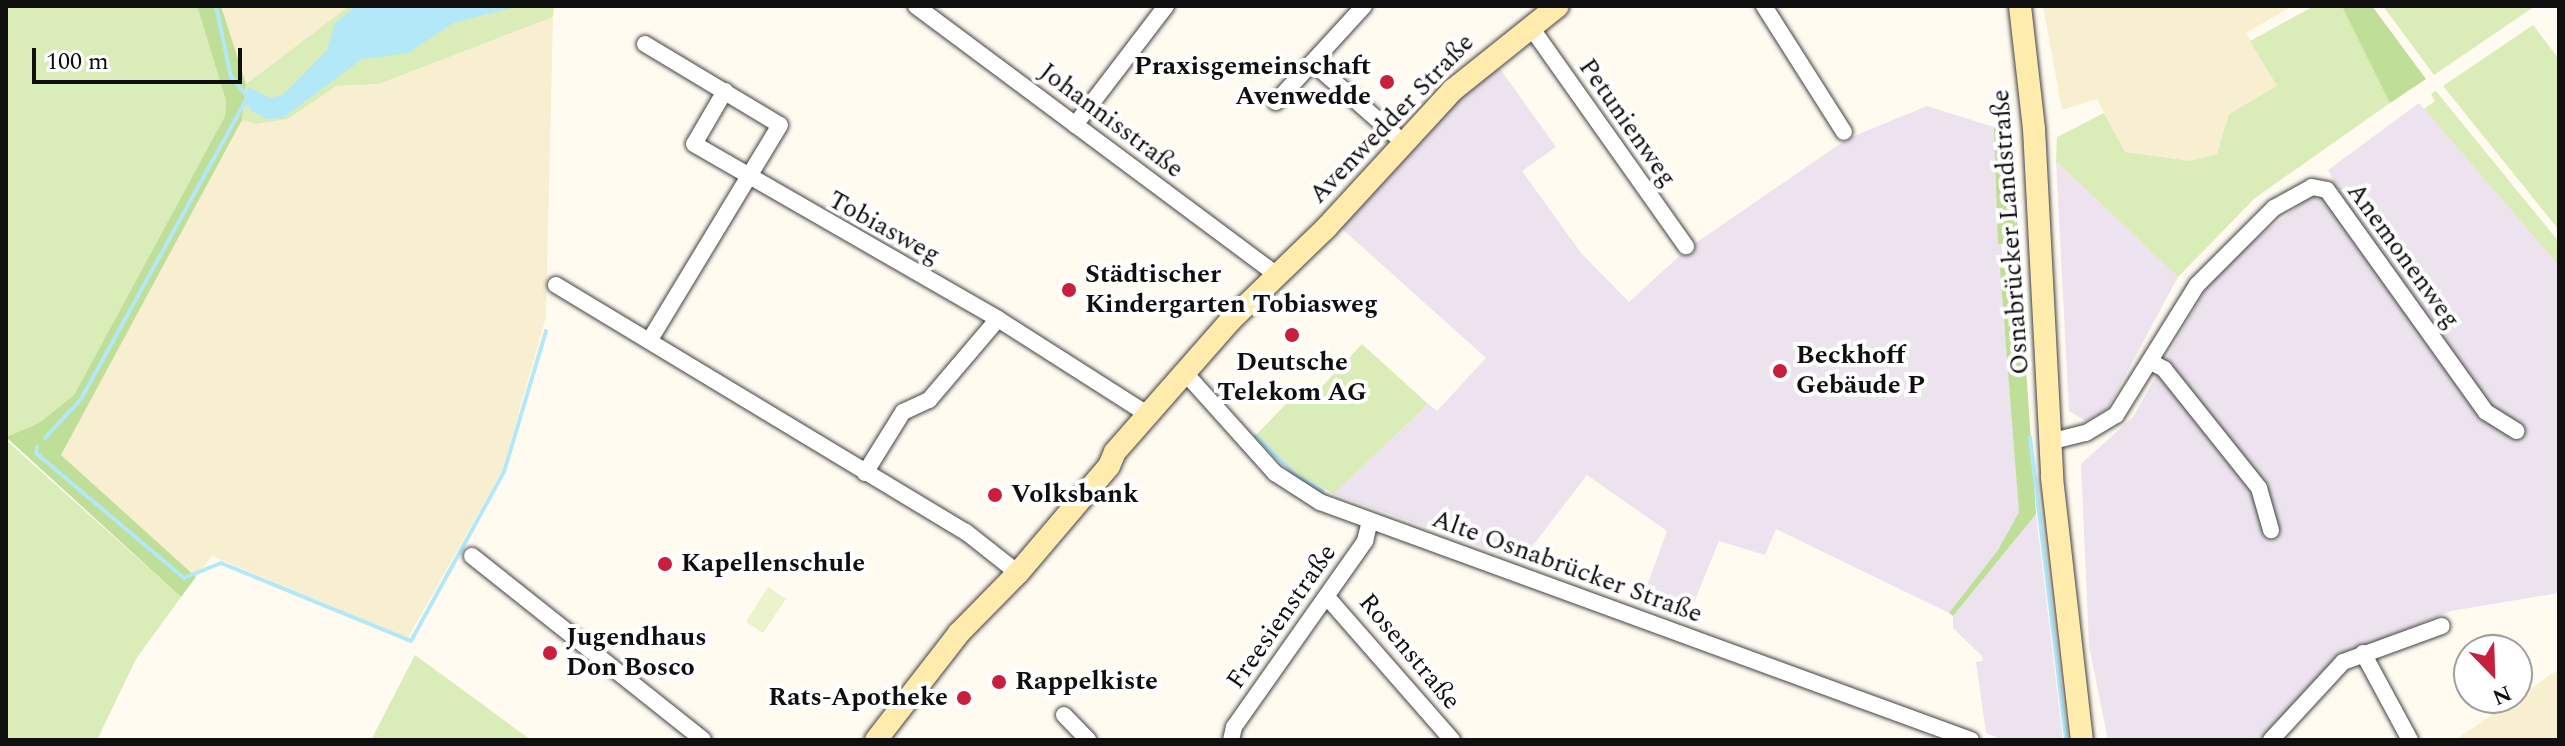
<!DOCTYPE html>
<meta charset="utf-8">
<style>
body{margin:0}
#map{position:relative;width:2565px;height:746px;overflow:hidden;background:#fffbf1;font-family:Spectral,serif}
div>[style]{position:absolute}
.industrial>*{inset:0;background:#ece3ee}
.farmland>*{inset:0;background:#f7efcf}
.green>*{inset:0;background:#daecb8}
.forest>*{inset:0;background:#bfde97}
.pitch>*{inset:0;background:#eaf3cb}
.water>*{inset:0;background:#b3e8f9}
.stream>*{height:4px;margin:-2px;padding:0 2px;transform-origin:2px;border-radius:2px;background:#b3e8f9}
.roads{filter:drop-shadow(0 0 2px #424242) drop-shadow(0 0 2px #424242)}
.street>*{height:16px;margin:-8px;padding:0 8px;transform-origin:8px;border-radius:8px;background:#fff}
.secondary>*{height:22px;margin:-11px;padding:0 11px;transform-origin:11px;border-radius:11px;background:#ffecac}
.dots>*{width:22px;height:22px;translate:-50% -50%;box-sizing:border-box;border:4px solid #fff;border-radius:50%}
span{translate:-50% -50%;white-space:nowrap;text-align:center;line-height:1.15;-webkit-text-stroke:8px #fff;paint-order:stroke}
.poi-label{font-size:26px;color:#0f0f0f;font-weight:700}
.right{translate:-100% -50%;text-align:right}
.left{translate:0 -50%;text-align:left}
.street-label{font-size:26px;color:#0f0f0f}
.frame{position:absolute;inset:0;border:8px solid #0f0f0f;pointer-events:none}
.north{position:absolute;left:2453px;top:634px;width:80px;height:80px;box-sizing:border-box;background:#fff;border:2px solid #9f9f9f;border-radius:50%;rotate:157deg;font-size:22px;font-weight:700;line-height:32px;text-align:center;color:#0f0f0f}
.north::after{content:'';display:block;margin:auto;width:28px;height:36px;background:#c81f3c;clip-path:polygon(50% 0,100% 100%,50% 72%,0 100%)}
.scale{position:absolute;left:32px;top:48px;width:210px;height:36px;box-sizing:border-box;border:4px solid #0f0f0f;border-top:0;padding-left:10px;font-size:24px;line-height:28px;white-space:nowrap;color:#0f0f0f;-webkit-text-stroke:6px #fff;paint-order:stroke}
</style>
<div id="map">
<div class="industrial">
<div style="clip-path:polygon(1498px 66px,1556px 147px,1522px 171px,1581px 253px,1629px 302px,1687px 249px,1847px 139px,1927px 106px,1994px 127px,2019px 512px,1998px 550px,1949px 613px,1776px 529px,1765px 555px,1719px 541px,1686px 622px,1640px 605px,1667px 531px,1587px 475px,1521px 561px,1334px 494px,1428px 404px,1437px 411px,1486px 358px,1340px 227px,1459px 99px)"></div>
<div style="clip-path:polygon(2419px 103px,2559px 266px,2559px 593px,2451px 611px,2339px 656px,2259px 740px,2108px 740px,2089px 646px,2081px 464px,2133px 417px,2206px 289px,2248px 245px,2333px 179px,2328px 170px)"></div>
<div style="clip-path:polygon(2056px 161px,2178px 277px,2106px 411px,2086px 421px,2069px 411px)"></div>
<div style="clip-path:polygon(2036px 514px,2063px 740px,2003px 740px,1986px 733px,1976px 662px,1983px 661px,1982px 656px,1953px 628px,1953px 616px)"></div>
</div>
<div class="farmland">
<div style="clip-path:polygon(221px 6px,349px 6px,246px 84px)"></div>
<div style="clip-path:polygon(2043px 6px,2293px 6px,2246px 33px,2277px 86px,2229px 114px,2217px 154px,2191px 161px,2125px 152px,2097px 99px,2062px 110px)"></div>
<div style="clip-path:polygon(553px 17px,546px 317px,502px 471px,408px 638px,212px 556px,196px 577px,61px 455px,242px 120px,256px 124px,288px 119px,336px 86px,379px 84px)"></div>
<div style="clip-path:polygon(2559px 669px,2559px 740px,2455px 740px,2517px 698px)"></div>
</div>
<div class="green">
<div style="clip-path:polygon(6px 6px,197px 6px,226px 101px,225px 116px,74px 395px,39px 423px,6px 437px)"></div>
<div style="clip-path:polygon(349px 6px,554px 6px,553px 17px,379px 84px,336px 86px,288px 119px,256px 124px,242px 120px,246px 84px)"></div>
<div style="clip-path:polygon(2314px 6px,2342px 6px,2354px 20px,2390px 103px,2255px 198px,2178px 277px,2056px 161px,2057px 137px,2104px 113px,2125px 152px,2191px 161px,2217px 154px,2229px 114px,2277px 86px,2250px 41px)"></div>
<div style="clip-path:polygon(2383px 6px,2535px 6px,2434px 75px)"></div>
<div style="clip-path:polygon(2533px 25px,2559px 59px,2559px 230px,2443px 86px)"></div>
<div style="clip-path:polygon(2436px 91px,2559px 242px,2559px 266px,2424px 109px,2435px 101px,2431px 94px)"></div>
<div style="clip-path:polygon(1362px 344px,1428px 404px,1334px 494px,1298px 474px,1257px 434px,1305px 384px,1316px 393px)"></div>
<div style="clip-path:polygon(6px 440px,181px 597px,136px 659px,97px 740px,6px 740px)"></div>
<div style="clip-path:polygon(415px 655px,531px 740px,371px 740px)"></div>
</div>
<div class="forest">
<div style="clip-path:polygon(197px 6px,221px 6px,246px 84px,242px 120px,61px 455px,196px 577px,181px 597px,6px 437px,39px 423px,74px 395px,225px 116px,226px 101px)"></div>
<div style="clip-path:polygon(2342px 6px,2372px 6px,2426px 79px,2390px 103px)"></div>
<div style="clip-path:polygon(1994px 127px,2014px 133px,2018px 243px,1998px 244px)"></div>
<div style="clip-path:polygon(2019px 267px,2036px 514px,1953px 616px,1949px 613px,1998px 550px,2019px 512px,2000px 268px)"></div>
</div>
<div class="pitch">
<div style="clip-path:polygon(768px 587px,786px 599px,763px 633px,746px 622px)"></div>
</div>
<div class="water">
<div style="clip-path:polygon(356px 6px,519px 6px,453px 23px,408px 53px,362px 59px,283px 118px,268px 119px,252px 111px,246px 104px,248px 87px,270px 98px,283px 95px,327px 50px,335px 23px)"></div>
</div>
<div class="stream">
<div style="left:1256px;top:436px;width:56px;rotate:44.3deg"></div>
<div style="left:1296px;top:475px;width:31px;rotate:31deg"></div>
<div style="left:2030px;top:437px;width:305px;rotate:83.2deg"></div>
<div style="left:45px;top:438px;width:53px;rotate:-47.3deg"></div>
<div style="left:81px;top:399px;width:345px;rotate:-61.1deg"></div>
<div style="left:248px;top:97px;width:26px;rotate:-130deg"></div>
<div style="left:231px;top:77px;width:73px;rotate:-101.9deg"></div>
<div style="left:37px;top:447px;width:6px;rotate:99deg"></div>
<div style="left:36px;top:453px;width:194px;rotate:40.2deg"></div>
<div style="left:184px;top:578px;width:40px;rotate:-22deg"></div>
<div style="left:221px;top:563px;width:205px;rotate:22.3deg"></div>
<div style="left:411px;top:641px;width:193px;rotate:-61.2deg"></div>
<div style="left:504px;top:472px;width:147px;rotate:-73.4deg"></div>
</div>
<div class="roads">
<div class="street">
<div style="left:916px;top:6px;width:450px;rotate:36.7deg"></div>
<div style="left:1764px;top:6px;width:149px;rotate:57.6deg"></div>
<div style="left:1530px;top:26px;width:270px;rotate:54.7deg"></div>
<div style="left:645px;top:44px;width:157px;rotate:31deg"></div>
<div style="left:780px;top:125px;width:251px;rotate:121.2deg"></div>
<div style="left:1313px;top:63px;width:109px;rotate:41.3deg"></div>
<div style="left:725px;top:91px;width:61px;rotate:120.3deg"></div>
<div style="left:694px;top:144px;width:351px;rotate:29.9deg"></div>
<div style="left:998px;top:319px;width:180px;rotate:32.5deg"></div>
<div style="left:1276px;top:102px;width:130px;rotate:-47.5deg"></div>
<div style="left:1075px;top:125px;width:150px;rotate:-52.6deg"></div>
<div style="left:556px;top:285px;width:479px;rotate:31.1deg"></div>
<div style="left:966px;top:532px;width:66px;rotate:38.3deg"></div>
<div style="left:2151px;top:362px;width:15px;rotate:28deg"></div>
<div style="left:2164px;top:369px;width:152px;rotate:51.4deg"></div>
<div style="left:2259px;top:488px;width:44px;rotate:74.1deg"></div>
<div style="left:1187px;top:375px;width:132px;rotate:48.1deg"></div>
<div style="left:1275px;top:473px;width:54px;rotate:32.8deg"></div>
<div style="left:1320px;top:502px;width:693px;rotate:20.08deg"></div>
<div style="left:2053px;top:441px;width:34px;rotate:-14deg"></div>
<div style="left:2086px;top:433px;width:35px;rotate:-31deg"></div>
<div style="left:2116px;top:415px;width:153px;rotate:-58.1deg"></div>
<div style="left:2197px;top:285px;width:109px;rotate:-45deg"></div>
<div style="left:2274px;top:208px;width:43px;rotate:-28.9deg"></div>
<div style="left:2312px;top:187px;width:15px;rotate:11deg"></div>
<div style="left:2327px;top:190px;width:273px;rotate:54.4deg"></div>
<div style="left:2486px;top:412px;width:36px;rotate:32deg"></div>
<div style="left:865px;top:473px;width:72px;rotate:-58.1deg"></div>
<div style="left:903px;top:412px;width:29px;rotate:-25deg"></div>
<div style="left:929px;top:400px;width:106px;rotate:-49.6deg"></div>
<div style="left:472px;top:556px;width:295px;rotate:38.5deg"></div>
<div style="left:1327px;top:597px;width:190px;rotate:48.8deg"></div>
<div style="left:2363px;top:653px;width:99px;rotate:61.6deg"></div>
<div style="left:1064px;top:715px;width:35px;rotate:46deg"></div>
<div style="left:1231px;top:740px;width:13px;rotate:-77deg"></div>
<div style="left:1234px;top:727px;width:228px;rotate:-54.8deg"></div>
<div style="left:1365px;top:541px;width:21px;rotate:-76deg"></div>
<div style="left:2271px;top:740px;width:106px;rotate:-47.3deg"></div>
<div style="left:2343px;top:662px;width:105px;rotate:-20deg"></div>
</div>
<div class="secondary">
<div style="left:2020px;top:6px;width:124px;rotate:83.5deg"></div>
<div style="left:2034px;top:129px;width:349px;rotate:87deg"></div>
<div style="left:2052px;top:478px;width:264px;rotate:83.5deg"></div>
<div style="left:876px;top:740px;width:135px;rotate:-52.2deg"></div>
<div style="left:959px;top:633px;width:84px;rotate:-45.5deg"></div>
<div style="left:1018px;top:573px;width:140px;rotate:-49.6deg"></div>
<div style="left:1109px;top:466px;width:15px;rotate:-67deg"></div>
<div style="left:1115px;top:452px;width:174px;rotate:-48.7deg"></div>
<div style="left:1230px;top:321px;width:134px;rotate:-44.1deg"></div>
<div style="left:1326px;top:228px;width:188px;rotate:-47.4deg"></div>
<div style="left:1453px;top:90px;width:134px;rotate:-38.7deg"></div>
</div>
</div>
<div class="dots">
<div style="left:1387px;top:82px;background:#c81f3c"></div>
<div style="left:1069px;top:290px;background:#c81f3c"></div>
<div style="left:1292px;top:335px;background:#c81f3c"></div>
<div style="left:1780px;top:371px;background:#c81f3c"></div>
<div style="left:995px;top:495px;background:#c81f3c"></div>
<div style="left:665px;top:564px;background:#c81f3c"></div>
<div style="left:550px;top:653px;background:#c81f3c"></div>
<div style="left:999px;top:682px;background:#c81f3c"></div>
<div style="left:964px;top:698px;background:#c81f3c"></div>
</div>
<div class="poi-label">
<span class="right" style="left:1371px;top:82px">Praxisgemeinschaft<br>Avenwedde</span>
<span class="left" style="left:1085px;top:290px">Städtischer<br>Kindergarten Tobiasweg</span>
<span class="left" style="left:1796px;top:371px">Beckhoff<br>Gebäude P</span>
<span style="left:1292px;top:378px">Deutsche<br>Telekom AG</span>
<span class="left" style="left:1011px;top:495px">Volksbank</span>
<span class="left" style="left:681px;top:564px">Kapellenschule</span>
<span class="left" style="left:566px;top:653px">Jugendhaus<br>Don Bosco</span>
<span class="left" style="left:1015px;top:682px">Rappelkiste</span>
<span class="right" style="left:948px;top:698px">Rats-Apotheke</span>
</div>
<div class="street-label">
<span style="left:1392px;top:119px;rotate:-46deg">Avenwedder Straße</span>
<span style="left:1111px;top:121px;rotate:37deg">Johannisstraße</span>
<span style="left:1627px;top:123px;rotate:55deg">Petunienweg</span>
<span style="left:884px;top:228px;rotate:29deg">Tobiasweg</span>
<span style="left:2011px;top:232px;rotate:-94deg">Osnabrücker Landstraße</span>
<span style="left:2403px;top:256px;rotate:54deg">Anemonenweg</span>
<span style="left:1567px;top:567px;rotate:20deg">Alte Osnabrücker Straße</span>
<span style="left:1282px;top:617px;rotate:-55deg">Freesienstraße</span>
<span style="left:1409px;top:652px;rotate:50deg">Rosenstraße</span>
</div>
<div class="frame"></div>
<div class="north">N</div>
<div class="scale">100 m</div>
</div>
